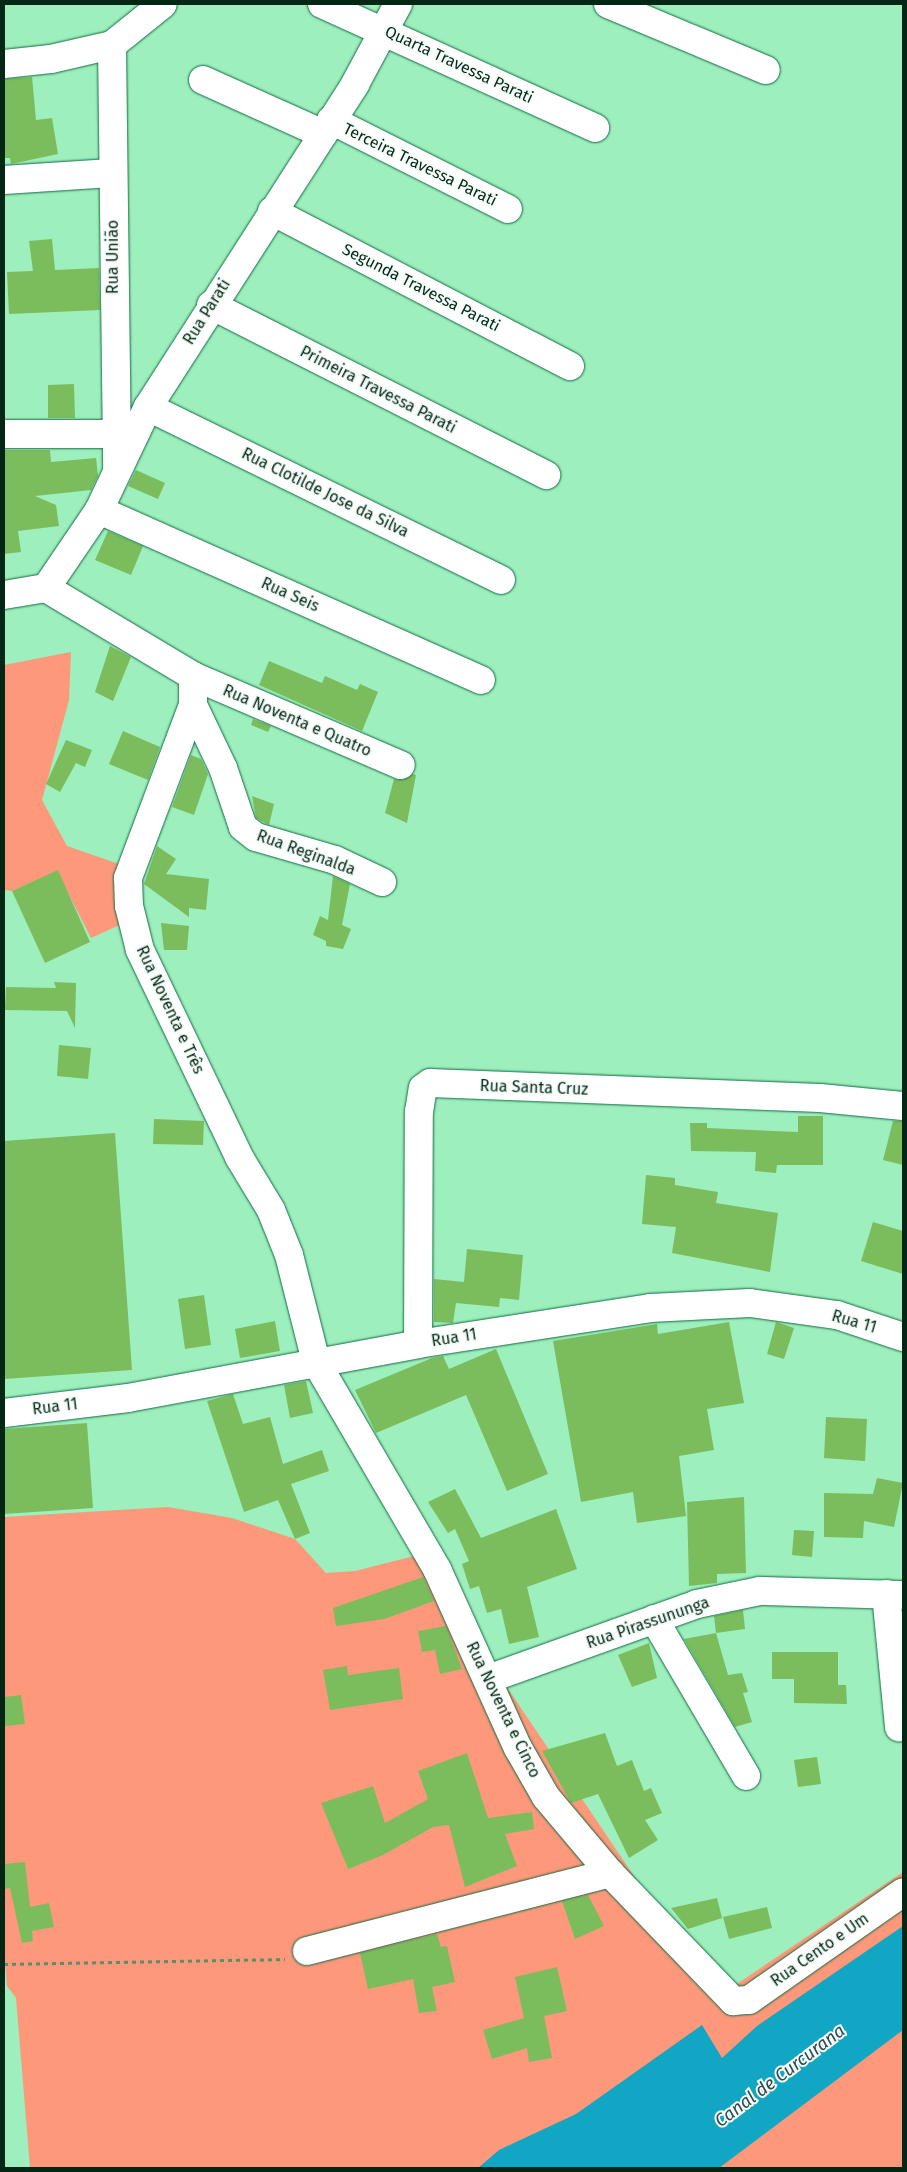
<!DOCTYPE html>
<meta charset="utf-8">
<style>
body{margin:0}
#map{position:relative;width:907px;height:2172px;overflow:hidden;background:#9defbd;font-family:"Fira Sans",sans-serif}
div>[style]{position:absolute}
.green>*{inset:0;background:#fd987b}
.water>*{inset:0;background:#11a7c4}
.building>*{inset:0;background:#7bbd5d}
.path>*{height:3px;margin-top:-1.5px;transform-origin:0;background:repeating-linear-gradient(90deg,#55906d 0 4px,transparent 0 8px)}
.roads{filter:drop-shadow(0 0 1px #106b40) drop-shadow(0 0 1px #106b40)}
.minor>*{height:28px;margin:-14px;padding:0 14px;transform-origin:14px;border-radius:14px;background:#fff}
span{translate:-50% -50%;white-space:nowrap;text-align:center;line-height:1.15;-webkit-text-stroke:4px #f5fdf8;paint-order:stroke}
.street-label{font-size:16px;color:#042715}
.water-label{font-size:18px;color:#2d484f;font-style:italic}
.frame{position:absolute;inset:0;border:5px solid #042715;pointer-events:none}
</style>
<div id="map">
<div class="green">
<div style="clip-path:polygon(71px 652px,69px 700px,42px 800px,67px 846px,119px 864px,124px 923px,91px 938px,57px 871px,12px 891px,4px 890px,4px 665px)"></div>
<div style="clip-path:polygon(168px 1507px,232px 1518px,295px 1539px,326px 1573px,355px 1571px,418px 1555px,716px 1998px,903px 1872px,903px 2168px,30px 2168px,16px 1998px,7px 1986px,4px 1950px,4px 1517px)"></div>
</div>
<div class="water">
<div style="clip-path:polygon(903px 1926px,903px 2030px,719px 2168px,478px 2168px,499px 2150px,576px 2114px,702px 2025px,722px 2058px,757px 2026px)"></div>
</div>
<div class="building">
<div style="clip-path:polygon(32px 77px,36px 120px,52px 118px,58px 154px,11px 164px,10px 158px,4px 158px,4px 79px)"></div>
<div style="clip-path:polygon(52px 239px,55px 270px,99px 268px,100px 310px,9px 314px,7px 272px,33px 271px,29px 241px)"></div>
<div style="clip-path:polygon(74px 384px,75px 418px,48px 418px,48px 385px)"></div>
<div style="clip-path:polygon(4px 450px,50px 450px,51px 462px,96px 458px,98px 476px,91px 490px,35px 496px,56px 505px,59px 526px,18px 531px,21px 552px,4px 554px)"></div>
<div style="clip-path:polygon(136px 470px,165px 483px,158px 499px,128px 486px)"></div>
<div style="clip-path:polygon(108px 531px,143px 546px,131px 575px,95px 560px)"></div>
<div style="clip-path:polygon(110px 646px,131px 657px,113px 701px,95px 692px)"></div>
<div style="clip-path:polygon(269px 661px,322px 683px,325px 676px,357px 690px,360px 684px,378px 692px,362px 731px,259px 685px)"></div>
<div style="clip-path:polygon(253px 719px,271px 726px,268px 732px,251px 725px)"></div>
<div style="clip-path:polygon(123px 731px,160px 747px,148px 780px,109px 764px)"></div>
<div style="clip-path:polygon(66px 740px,92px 750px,85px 767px,76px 763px,60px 792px,46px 784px)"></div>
<div style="clip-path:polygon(191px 755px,201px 759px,208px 774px,194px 815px,172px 807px)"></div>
<div style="clip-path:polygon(413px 774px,416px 775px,407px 823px,385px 813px,394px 779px,403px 780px)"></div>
<div style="clip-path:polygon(252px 796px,274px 804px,269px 825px,256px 818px)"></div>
<div style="clip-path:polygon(157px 846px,176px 859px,166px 874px,209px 879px,206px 910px,189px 908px,189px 917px,144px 884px)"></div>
<div style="clip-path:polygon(58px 870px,90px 942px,45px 963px,12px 891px)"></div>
<div style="clip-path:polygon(333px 876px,350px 884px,342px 925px,351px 929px,343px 949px,326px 946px,326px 941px,313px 935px,320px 916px,328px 920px)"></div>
<div style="clip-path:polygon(161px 923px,189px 926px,187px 950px,164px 950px)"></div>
<div style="clip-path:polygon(54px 982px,76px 983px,75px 1028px,67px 1011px,5px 1010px,6px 987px,56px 988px)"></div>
<div style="clip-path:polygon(59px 1045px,91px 1048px,88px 1079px,57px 1076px)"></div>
<div style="clip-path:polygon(798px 1116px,823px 1116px,823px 1165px,777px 1165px,776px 1173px,755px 1171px,756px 1152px,691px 1151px,690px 1123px,707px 1123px,707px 1128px,798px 1132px)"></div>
<div style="clip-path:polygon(154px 1119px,204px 1121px,203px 1145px,153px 1144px)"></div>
<div style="clip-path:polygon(893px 1121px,903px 1121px,903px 1165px,883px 1160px)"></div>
<div style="clip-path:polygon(115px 1133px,132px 1370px,4px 1379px,4px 1141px)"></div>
<div style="clip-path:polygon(646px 1175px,675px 1178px,675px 1185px,718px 1192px,716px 1203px,778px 1213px,770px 1272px,672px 1253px,676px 1227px,642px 1224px)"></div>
<div style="clip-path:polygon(873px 1222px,903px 1231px,903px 1274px,861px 1261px)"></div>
<div style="clip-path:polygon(467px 1249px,523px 1255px,519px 1300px,500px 1298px,499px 1307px,456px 1303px,453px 1323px,434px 1322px,434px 1279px,464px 1282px)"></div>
<div style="clip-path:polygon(204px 1295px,211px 1345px,185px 1349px,178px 1299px)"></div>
<div style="clip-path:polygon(275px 1321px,280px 1351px,240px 1358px,235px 1329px)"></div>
<div style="clip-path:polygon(729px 1322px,744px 1403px,707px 1409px,714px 1450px,679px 1456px,686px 1516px,637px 1523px,633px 1492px,581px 1502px,553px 1341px,657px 1324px,658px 1334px)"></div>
<div style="clip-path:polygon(776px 1322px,794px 1328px,784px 1359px,767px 1354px)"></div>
<div style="clip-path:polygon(496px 1349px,548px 1474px,507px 1491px,466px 1395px,376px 1433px,355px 1390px,432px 1358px,443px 1356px,449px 1369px)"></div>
<div style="clip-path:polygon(306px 1381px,313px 1413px,290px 1418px,284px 1385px)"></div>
<div style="clip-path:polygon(233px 1394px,243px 1424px,270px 1417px,283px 1464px,322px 1450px,329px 1471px,291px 1484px,310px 1533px,295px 1539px,278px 1500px,244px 1512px,207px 1401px)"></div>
<div style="clip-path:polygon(826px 1417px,867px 1419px,865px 1461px,824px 1458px)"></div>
<div style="clip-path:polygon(87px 1423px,93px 1508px,4px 1514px,4px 1429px)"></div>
<div style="clip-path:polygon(877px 1478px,903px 1483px,894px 1527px,864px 1521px,863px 1538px,824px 1537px,824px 1493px,873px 1494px)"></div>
<div style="clip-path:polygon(455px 1489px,481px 1538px,556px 1509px,577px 1569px,527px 1587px,539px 1637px,509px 1644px,501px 1609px,487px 1613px,479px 1586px,470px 1589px,462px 1564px,469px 1561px,455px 1529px,448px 1533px,428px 1502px)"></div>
<div style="clip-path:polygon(744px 1497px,746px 1573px,717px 1574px,717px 1583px,689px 1586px,687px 1502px)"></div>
<div style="clip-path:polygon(794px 1530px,814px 1531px,812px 1557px,792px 1555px)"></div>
<div style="clip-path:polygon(423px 1577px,434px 1601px,384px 1619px,336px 1626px,333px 1608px)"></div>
<div style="clip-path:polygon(743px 1610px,745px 1629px,716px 1633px,714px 1616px)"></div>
<div style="clip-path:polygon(446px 1626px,462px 1669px,440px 1674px,435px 1650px,422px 1652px,418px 1631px)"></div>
<div style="clip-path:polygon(716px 1633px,728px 1675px,742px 1673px,748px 1692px,743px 1693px,752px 1722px,735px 1727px,684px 1639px)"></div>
<div style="clip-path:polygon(649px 1643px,657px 1678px,632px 1687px,618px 1655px)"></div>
<div style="clip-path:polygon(772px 1652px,838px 1652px,838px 1685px,846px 1685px,847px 1704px,794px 1703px,794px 1679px,772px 1679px)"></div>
<div style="clip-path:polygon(347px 1666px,348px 1675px,399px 1668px,403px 1699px,330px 1710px,323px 1670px)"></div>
<div style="clip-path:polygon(21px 1695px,25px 1724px,4px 1726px,4px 1697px)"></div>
<div style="clip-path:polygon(605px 1733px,617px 1766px,632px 1760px,644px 1791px,651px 1788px,662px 1813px,645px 1820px,658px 1840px,629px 1858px,598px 1794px,571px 1803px,542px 1751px)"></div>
<div style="clip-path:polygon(467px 1753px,488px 1818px,532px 1812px,534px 1829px,505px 1834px,517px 1866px,465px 1887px,449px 1825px,433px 1827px,383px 1855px,348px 1869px,321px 1803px,373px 1786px,385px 1823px,428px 1799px,418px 1771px)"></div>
<div style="clip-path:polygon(817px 1757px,821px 1784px,798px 1787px,794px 1760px)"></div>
<div style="clip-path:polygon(25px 1862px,30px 1907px,49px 1903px,54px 1927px,32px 1931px,33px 1941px,22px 1943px,10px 1888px,4px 1889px,4px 1864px)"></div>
<div style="clip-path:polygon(588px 1895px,604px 1926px,575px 1939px,562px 1901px)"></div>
<div style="clip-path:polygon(717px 1898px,722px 1918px,688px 1929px,671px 1908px)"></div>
<div style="clip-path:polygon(767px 1907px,772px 1928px,729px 1939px,723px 1917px)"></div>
<div style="clip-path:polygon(437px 1934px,441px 1947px,447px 1946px,455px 1982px,432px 1987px,437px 2011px,419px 2013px,413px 1979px,368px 1989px,360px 1953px)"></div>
<div style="clip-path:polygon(557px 1967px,567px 2011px,544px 2016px,552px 2058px,529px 2062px,527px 2048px,492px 2059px,483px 2030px,524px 2018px,515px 1977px)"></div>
</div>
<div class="path">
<div style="left:4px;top:1964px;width:281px;rotate:-1deg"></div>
</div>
<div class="roads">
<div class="minor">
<div style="left:322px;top:4px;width:300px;rotate:24.4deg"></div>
<div style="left:608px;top:4px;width:171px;rotate:22.7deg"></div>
<div style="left:112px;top:45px;width:424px;rotate:89.3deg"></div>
<div style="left:4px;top:64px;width:47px;rotate:-6.1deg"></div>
<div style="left:51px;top:59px;width:63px;rotate:-12.9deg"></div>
<div style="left:112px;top:45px;width:65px;rotate:-38.8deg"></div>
<div style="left:203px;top:80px;width:132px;rotate:24.2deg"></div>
<div style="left:331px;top:120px;width:198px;rotate:26.7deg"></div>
<div style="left:4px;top:180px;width:109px;rotate:-3.7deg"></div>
<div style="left:272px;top:211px;width:336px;rotate:27.5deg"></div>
<div style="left:211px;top:305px;width:376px;rotate:26.9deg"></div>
<div style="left:148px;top:407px;width:393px;rotate:26.1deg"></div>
<div style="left:4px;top:434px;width:111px"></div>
<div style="left:99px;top:510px;width:418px;rotate:24deg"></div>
<div style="left:46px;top:588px;width:171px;rotate:30.9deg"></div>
<div style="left:193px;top:676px;width:29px;rotate:90deg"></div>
<div style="left:193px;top:705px;width:185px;rotate:110.6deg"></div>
<div style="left:128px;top:878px;width:28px;rotate:88deg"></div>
<div style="left:129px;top:906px;width:45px;rotate:76deg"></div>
<div style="left:140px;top:950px;width:229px;rotate:64.4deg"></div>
<div style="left:239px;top:1157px;width:62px;rotate:58.9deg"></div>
<div style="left:271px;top:1210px;width:48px;rotate:68.2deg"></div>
<div style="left:289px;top:1255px;width:110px;rotate:75.8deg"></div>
<div style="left:316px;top:1362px;width:240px;rotate:59.7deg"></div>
<div style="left:437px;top:1569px;width:196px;rotate:65.7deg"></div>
<div style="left:518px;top:1748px;width:56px;rotate:60.3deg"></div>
<div style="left:546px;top:1797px;width:99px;rotate:49.9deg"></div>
<div style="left:610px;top:1873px;width:178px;rotate:46.1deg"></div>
<div style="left:733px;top:2001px;width:16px;rotate:-4deg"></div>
<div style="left:749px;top:2000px;width:188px;rotate:-35deg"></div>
<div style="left:4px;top:595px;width:43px;rotate:-9.5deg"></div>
<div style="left:46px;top:588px;width:94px;rotate:-55.8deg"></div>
<div style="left:99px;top:510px;width:114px;rotate:-64.6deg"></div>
<div style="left:148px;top:407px;width:384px;rotate:-57.3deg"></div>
<div style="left:355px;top:84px;width:91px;rotate:-61.7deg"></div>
<div style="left:193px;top:676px;width:226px;rotate:23.2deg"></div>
<div style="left:193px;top:705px;width:70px;rotate:64.5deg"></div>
<div style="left:223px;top:768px;width:62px;rotate:71.3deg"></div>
<div style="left:243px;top:827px;width:16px;rotate:38deg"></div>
<div style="left:256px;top:837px;width:82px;rotate:16.2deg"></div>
<div style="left:335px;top:860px;width:52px;rotate:25.1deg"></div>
<div style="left:418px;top:1344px;width:232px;rotate:-89.8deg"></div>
<div style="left:419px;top:1112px;width:24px;rotate:-81deg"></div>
<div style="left:423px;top:1088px;width:9px;rotate:-36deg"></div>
<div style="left:430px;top:1083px;width:390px;rotate:2.2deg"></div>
<div style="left:820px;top:1098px;width:83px;rotate:5.5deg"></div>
<div style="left:4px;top:1413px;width:125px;rotate:-6.9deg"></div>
<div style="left:128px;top:1398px;width:295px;rotate:-10.5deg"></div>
<div style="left:418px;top:1344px;width:235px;rotate:-8.8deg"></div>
<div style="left:650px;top:1308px;width:100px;rotate:-2.9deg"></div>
<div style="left:750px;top:1303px;width:88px;rotate:7.9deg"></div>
<div style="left:837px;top:1315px;width:70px;rotate:18.4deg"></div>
<div style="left:886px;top:1594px;width:134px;rotate:84.4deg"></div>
<div style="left:654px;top:1619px;width:182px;rotate:59.6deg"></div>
<div style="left:488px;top:1679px;width:222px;rotate:-19.7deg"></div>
<div style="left:697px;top:1604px;width:64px;rotate:-11.7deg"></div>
<div style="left:760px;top:1591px;width:143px;rotate:1.6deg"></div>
<div style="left:307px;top:1951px;width:313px;rotate:-14.4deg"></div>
</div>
</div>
<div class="street-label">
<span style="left:459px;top:65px;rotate:25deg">Quarta Travessa Parati</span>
<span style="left:420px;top:165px;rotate:26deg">Terceira Travessa Parati</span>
<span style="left:113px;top:257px;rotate:-90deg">Rua União</span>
<span style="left:421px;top:288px;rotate:27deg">Segunda Travessa Parati</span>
<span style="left:207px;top:312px;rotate:-58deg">Rua Parati</span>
<span style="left:378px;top:390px;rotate:27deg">Primeira Travessa Parati</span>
<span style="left:325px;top:493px;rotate:26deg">Rua Clotilde Jose da Silva</span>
<span style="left:290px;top:595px;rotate:24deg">Rua Seis</span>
<span style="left:297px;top:721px;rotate:23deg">Rua Noventa e Quatro</span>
<span style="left:306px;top:853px;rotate:20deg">Rua Reginalda</span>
<span style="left:170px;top:1010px;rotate:65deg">Rua Noventa e Três</span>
<span style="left:534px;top:1088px;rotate:2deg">Rua Santa Cruz</span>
<span style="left:854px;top:1322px;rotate:16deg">Rua 11</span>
<span style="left:454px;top:1338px;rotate:-9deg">Rua 11</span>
<span style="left:55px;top:1407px;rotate:-7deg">Rua 11</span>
<span style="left:648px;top:1623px;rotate:-19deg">Rua Pirassununga</span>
<span style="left:503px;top:1710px;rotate:64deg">Rua Noventa e Cinco</span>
<span style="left:820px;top:1950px;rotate:-35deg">Rua Cento e Um</span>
</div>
<div class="water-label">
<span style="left:780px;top:2076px;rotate:-37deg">Canal de Curcurana</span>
</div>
<div class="frame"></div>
</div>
